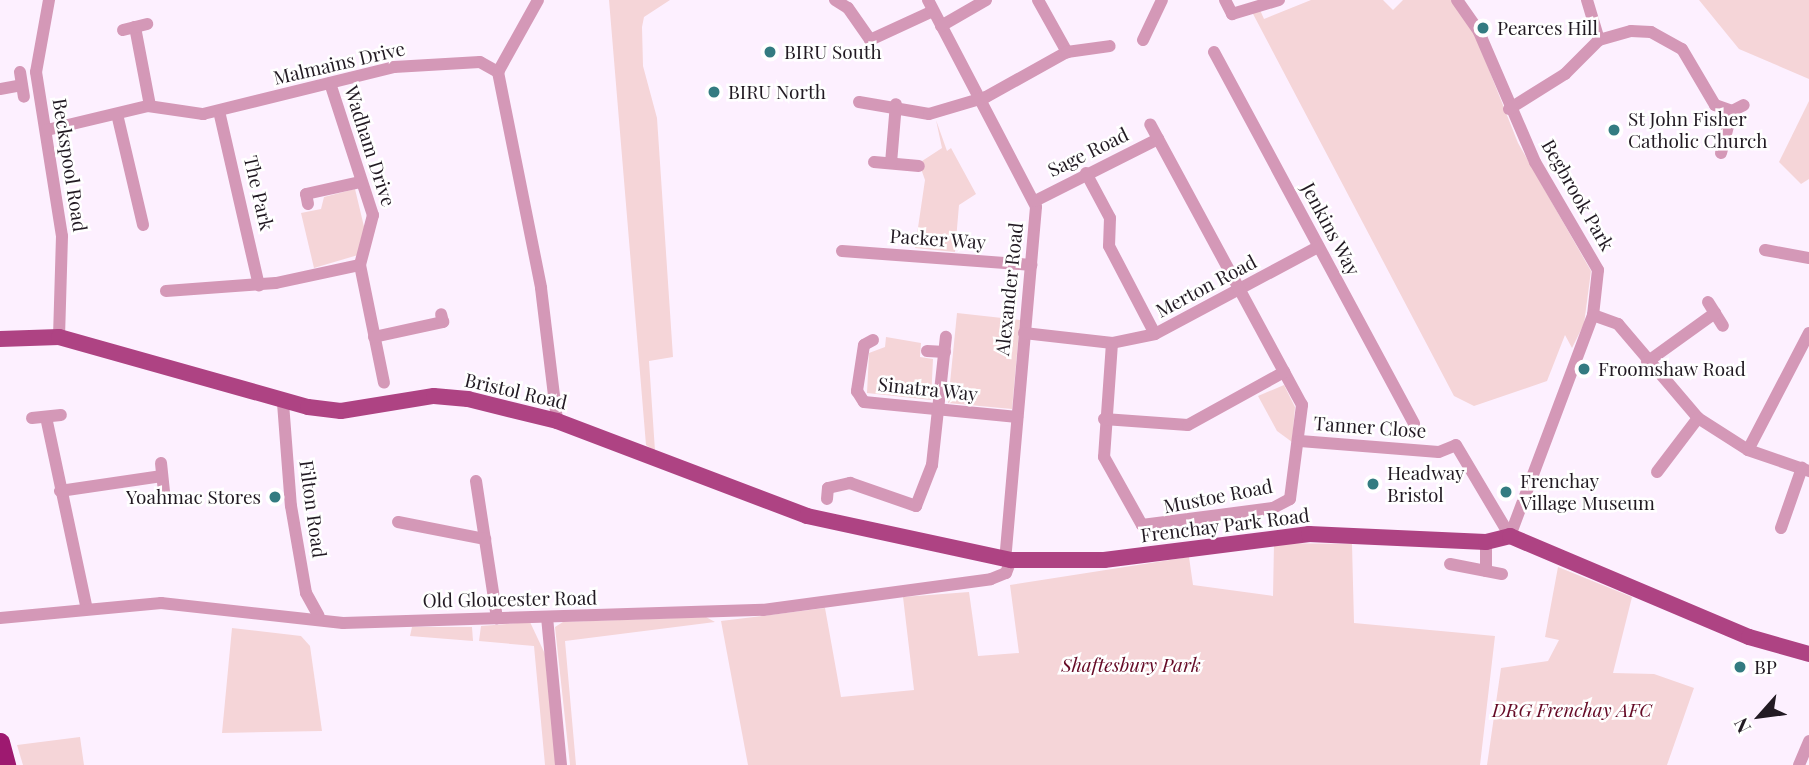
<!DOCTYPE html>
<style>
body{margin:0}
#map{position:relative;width:1809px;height:765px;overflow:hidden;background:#fdf0ff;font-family:"Playfair Display",serif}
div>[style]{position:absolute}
.green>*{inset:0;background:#f5d5d8}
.minor>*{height:12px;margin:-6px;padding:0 6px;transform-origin:6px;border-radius:6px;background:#d498b7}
.major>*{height:16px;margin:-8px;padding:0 8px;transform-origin:8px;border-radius:8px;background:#ae4383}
.highway>*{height:19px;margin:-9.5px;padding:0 9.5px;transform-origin:9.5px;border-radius:9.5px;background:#9e1970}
.dots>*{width:19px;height:19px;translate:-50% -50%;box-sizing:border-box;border:4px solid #fff;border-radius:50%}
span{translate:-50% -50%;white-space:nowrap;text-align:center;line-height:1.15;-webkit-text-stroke:5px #fff;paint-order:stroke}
.poi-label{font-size:19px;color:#221a23}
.left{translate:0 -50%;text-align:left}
.right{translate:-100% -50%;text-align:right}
.street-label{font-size:19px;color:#221a23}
.park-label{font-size:19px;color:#650a26;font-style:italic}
.north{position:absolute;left:1725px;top:681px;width:70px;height:70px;-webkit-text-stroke:5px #fff;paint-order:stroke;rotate:242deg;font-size:19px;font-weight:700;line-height:28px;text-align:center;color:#221a23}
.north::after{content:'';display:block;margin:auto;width:24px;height:32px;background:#221a23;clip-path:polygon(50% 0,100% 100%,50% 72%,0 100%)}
</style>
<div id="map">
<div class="green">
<div style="clip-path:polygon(609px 0,670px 0,644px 17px,642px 27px,643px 66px,657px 118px,673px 357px,649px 361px,655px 451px,646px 445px)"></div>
<div style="clip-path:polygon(1311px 0,1383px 0,1393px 10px,1403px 0,1451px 0,1472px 27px,1518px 143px,1591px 271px,1584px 324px,1572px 348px,1565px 335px,1547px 381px,1474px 406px,1454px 396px,1252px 12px,1260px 10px,1264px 19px)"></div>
<div style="clip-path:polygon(1699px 0,1809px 0,1809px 79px,1739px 49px)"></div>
<div style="clip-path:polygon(1809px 101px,1809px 179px,1801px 184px,1779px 162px)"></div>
<div style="clip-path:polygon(936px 120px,947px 151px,951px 148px,976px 194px,959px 205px,955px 252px,915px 248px,925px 180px,919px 163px,942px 148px)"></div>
<div style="clip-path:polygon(355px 189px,366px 235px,358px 255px,314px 268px,301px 213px,321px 209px,324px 197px)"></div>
<div style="clip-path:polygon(957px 313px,1020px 320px,1012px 409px,948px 403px)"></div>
<div style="clip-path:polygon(886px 337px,921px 343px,920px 357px,933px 359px,931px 400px,867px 393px,869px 353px,885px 347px)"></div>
<div style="clip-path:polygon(1284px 385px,1295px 407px,1292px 442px,1277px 431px,1258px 396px)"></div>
<div style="clip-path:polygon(1274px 543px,1352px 544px,1354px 623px,1495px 636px,1480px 765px,748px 765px,721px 621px,825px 608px,841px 697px,914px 690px,903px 597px,969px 592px,978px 656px,1019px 653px,1010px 585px,1189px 557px,1193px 585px,1273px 596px)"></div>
<div style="clip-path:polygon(1558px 567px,1632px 597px,1613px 673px,1654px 674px,1694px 688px,1667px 765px,1487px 765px,1501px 668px,1548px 661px,1559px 640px,1545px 637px)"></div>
<div style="clip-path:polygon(706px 617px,715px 622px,565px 641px,576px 765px,570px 765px,555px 627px,563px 622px)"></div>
<div style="clip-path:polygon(530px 622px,545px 654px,556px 765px,545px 765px,534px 646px,479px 641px,481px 626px)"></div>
<div style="clip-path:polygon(412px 627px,472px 627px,473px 641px,410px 636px)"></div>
<div style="clip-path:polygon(232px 628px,301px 636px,310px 646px,322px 731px,222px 733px)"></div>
<div style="clip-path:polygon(80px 737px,84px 765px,23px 765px,17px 745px)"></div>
</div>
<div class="minor">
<div style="left:49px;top:0;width:73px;rotate:100.2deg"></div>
<div style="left:36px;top:72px;width:166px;rotate:81deg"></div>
<div style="left:62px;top:236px;width:101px;rotate:91.7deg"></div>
<div style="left:835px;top:0;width:15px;rotate:32deg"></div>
<div style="left:848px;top:8px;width:39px;rotate:55deg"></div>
<div style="left:870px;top:40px;width:69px;rotate:-24.7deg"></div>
<div style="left:928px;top:0;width:233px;rotate:62.4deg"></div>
<div style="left:1036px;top:207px;width:353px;rotate:95deg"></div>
<div style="left:1038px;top:0;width:60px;rotate:60.9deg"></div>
<div style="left:1225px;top:0;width:16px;rotate:63deg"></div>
<div style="left:1232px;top:14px;width:49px;rotate:-16.6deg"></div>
<div style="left:1457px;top:0;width:39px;rotate:55deg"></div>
<div style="left:1479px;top:32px;width:142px;rotate:66.7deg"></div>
<div style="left:1535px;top:162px;width:125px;rotate:59.7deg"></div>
<div style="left:1598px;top:270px;width:45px;rotate:96.3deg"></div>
<div style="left:1593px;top:315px;width:236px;rotate:110.6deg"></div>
<div style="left:1587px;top:0;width:42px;rotate:73.3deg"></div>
<div style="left:941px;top:26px;width:52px;rotate:-30deg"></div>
<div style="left:135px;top:27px;width:80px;rotate:79.2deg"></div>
<div style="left:123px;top:30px;width:25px;rotate:-14deg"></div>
<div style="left:1143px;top:40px;width:44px;rotate:-64.6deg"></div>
<div style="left:1214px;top:52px;width:422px;rotate:61.7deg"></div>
<div style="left:20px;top:72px;width:25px;rotate:81deg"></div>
<div style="left:498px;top:72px;width:82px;rotate:-60.9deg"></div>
<div style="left:330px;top:83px;width:139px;rotate:72deg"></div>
<div style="left:373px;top:215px;width:52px;rotate:104.6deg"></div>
<div style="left:360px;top:265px;width:120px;rotate:78.5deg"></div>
<div style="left:0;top:89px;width:22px;rotate:-10deg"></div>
<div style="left:859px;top:102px;width:71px;rotate:9.7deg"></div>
<div style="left:929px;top:114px;width:59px;rotate:-16.6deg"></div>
<div style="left:986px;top:97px;width:93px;rotate:-29.1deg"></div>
<div style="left:1067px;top:52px;width:43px;rotate:-7.9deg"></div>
<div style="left:1509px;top:109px;width:66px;rotate:-32deg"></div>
<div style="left:1565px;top:74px;width:48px;rotate:-45deg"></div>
<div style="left:1599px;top:40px;width:33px;rotate:-16deg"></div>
<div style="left:1631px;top:31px;width:20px;rotate:3deg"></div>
<div style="left:1651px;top:32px;width:35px;rotate:29deg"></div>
<div style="left:1682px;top:49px;width:65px;rotate:59.5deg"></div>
<div style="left:1715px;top:105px;width:18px;rotate:19deg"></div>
<div style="left:1732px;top:111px;width:13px;rotate:-27deg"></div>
<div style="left:219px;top:111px;width:179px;rotate:77.1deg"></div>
<div style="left:117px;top:114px;width:114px;rotate:76.8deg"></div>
<div style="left:47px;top:130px;width:104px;rotate:-13.4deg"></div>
<div style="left:148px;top:106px;width:56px;rotate:8.3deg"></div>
<div style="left:203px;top:114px;width:197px;rotate:-13.8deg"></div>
<div style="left:394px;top:67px;width:86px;rotate:-3.3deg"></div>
<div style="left:480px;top:62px;width:21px;rotate:29deg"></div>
<div style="left:498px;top:72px;width:220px;rotate:78.7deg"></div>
<div style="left:541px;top:288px;width:134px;rotate:83.1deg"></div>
<div style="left:1721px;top:153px;width:43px;rotate:-75.3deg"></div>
<div style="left:874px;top:162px;width:45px;rotate:5.1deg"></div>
<div style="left:891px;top:163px;width:59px;rotate:-85.2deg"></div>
<div style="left:1086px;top:173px;width:51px;rotate:61.9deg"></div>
<div style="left:1110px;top:218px;width:28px;rotate:92deg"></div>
<div style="left:1109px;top:246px;width:99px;rotate:62.4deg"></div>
<div style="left:1035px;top:201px;width:138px;rotate:-26.8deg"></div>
<div style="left:308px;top:204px;width:10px;rotate:-101deg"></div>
<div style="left:306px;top:194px;width:55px;rotate:-12.5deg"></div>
<div style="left:1765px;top:250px;width:45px;rotate:10.3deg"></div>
<div style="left:842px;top:251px;width:190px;rotate:4.2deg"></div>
<div style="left:166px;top:291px;width:110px;rotate:-4.2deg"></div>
<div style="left:276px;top:283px;width:86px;rotate:-12.1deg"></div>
<div style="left:1708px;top:302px;width:28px;rotate:58deg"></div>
<div style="left:1593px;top:315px;width:27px;rotate:20deg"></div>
<div style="left:1618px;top:324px;width:123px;rotate:49.6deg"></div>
<div style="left:1698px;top:418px;width:59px;rotate:32.6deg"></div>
<div style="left:1748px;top:450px;width:65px;rotate:19deg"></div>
<div style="left:1024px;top:333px;width:89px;rotate:6.5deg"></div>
<div style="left:1112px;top:343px;width:44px;rotate:-11.8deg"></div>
<div style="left:1155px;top:334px;width:185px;rotate:-28.1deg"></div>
<div style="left:374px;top:337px;width:71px;rotate:-12.3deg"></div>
<div style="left:443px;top:322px;width:8px;rotate:-104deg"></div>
<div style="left:873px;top:340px;width:10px;rotate:151deg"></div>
<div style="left:864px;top:345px;width:47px;rotate:98.7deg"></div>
<div style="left:857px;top:391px;width:13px;rotate:58deg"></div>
<div style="left:864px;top:402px;width:154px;rotate:5.6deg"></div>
<div style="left:1112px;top:343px;width:114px;rotate:94deg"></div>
<div style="left:1104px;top:457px;width:78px;rotate:60.8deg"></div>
<div style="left:1142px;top:525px;width:132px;rotate:-7.4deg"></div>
<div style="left:1273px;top:508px;width:19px;rotate:-28deg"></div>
<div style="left:1290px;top:499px;width:95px;rotate:-82.7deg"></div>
<div style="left:1302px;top:405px;width:319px;rotate:-118.4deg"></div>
<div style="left:927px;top:351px;width:18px;rotate:3deg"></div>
<div style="left:1647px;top:362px;width:84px;rotate:-35.8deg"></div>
<div style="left:283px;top:403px;width:103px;rotate:85.6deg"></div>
<div style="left:291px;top:506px;width:88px;rotate:80.2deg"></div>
<div style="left:306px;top:593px;width:26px;rotate:61deg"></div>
<div style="left:46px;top:417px;width:192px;rotate:78deg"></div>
<div style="left:32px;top:418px;width:29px;rotate:-6deg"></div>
<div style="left:1104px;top:419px;width:84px;rotate:4.1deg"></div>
<div style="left:1188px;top:425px;width:110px;rotate:-28.9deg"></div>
<div style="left:1300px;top:441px;width:139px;rotate:4.5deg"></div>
<div style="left:1439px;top:452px;width:18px;rotate:-22deg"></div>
<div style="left:1456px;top:445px;width:106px;rotate:59.3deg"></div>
<div style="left:1748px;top:450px;width:132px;rotate:-62.5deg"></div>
<div style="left:161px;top:463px;width:30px;rotate:84deg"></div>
<div style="left:1657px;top:472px;width:68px;rotate:-52.8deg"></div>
<div style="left:476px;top:481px;width:139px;rotate:81.3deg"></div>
<div style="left:60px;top:491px;width:103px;rotate:-8.4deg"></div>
<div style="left:827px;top:499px;width:11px;rotate:-85deg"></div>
<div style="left:828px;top:488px;width:23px;rotate:-13deg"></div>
<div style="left:850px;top:483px;width:70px;rotate:19.2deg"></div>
<div style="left:916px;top:506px;width:44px;rotate:-68.7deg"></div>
<div style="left:932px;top:465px;width:129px;rotate:-83.8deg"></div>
<div style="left:398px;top:522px;width:89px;rotate:11.1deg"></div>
<div style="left:1781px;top:528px;width:64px;rotate:-70.7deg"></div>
<div style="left:1450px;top:564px;width:53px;rotate:10.9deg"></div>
<div style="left:1486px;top:571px;width:29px;rotate:-90deg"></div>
<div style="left:547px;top:617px;width:149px;rotate:84.6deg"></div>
<div style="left:0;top:618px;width:162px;rotate:-5.3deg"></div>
<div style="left:161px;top:603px;width:183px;rotate:6.3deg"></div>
<div style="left:343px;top:623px;width:420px;rotate:-1.8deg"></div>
<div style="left:763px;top:610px;width:230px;rotate:-7.7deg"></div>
<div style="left:991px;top:579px;width:16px;rotate:-22deg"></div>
<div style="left:1006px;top:573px;width:14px;rotate:-69deg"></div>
<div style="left:1799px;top:765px;width:26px;rotate:-67deg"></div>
</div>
<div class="major">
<div style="left:0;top:339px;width:59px;rotate:-1.9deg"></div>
<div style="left:59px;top:337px;width:259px;rotate:15.7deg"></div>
<div style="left:308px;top:407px;width:33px;rotate:7deg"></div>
<div style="left:341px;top:411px;width:94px;rotate:-9.2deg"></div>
<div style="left:434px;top:396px;width:34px;rotate:5deg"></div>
<div style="left:468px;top:399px;width:92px;rotate:13.9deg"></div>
<div style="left:557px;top:421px;width:267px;rotate:20.8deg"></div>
<div style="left:807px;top:516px;width:209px;rotate:12.2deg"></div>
<div style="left:1011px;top:560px;width:93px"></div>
<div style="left:1104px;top:560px;width:207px;rotate:-7.2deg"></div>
<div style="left:1309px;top:534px;width:177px;rotate:2.6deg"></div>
<div style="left:1486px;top:542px;width:25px;rotate:-14deg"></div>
<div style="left:1510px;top:536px;width:259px;rotate:22.9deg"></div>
<div style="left:1749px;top:637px;width:62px;rotate:15.8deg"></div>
</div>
<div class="highway">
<div style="left:0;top:742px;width:24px;rotate:75deg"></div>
</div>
<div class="dots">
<div style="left:1483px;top:28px;background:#337b81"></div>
<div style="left:770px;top:52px;background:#337b81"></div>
<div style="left:714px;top:92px;background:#337b81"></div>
<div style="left:1614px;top:130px;background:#337b81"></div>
<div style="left:1584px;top:369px;background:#337b81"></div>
<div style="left:1373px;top:484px;background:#337b81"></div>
<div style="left:1506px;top:492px;background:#337b81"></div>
<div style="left:275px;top:497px;background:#337b81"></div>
<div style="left:1740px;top:667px;background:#337b81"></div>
</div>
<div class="poi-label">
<span class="left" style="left:1497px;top:28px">Pearces Hill</span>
<span class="left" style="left:784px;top:52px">BIRU South</span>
<span class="left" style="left:728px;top:92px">BIRU North</span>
<span class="left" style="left:1628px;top:130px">St John Fisher<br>Catholic Church</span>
<span class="left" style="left:1598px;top:369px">Froomshaw Road</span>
<span class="left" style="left:1387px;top:484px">Headway<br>Bristol</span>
<span class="left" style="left:1520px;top:492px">Frenchay<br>Village Museum</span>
<span class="right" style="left:261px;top:497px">Yoahmac Stores</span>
<span class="left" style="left:1754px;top:667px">BP</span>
</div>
<div class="street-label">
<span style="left:339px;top:63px;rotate:-13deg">Malmains Drive</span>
<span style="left:370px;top:146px;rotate:72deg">Wadham Drive</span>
<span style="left:1088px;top:152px;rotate:-26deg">Sage Road</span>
<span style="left:70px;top:165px;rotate:81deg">Beckspool Road</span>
<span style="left:259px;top:193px;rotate:77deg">The Park</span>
<span style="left:1578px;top:195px;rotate:60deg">Begbrook Park</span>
<span style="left:1331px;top:229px;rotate:62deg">Jenkins Way</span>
<span style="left:938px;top:239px;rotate:4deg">Packer Way</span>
<span style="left:1206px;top:286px;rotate:-28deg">Merton Road</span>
<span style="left:1009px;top:289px;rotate:-84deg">Alexander Road</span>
<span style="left:928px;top:389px;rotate:6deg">Sinatra Way</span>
<span style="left:516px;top:391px;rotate:13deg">Bristol Road</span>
<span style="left:1370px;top:427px;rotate:4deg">Tanner Close</span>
<span style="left:1218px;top:496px;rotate:-11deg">Mustoe Road</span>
<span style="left:313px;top:509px;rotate:82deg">Filton Road</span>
<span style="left:1225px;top:525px;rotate:-7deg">Frenchay Park Road</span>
<span style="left:510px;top:599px;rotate:-1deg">Old Gloucester Road</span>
</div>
<div class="park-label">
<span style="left:1131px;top:665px">Shaftesbury Park</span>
<span style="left:1572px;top:710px">DRG Frenchay AFC</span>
</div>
<div class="north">N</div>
</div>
